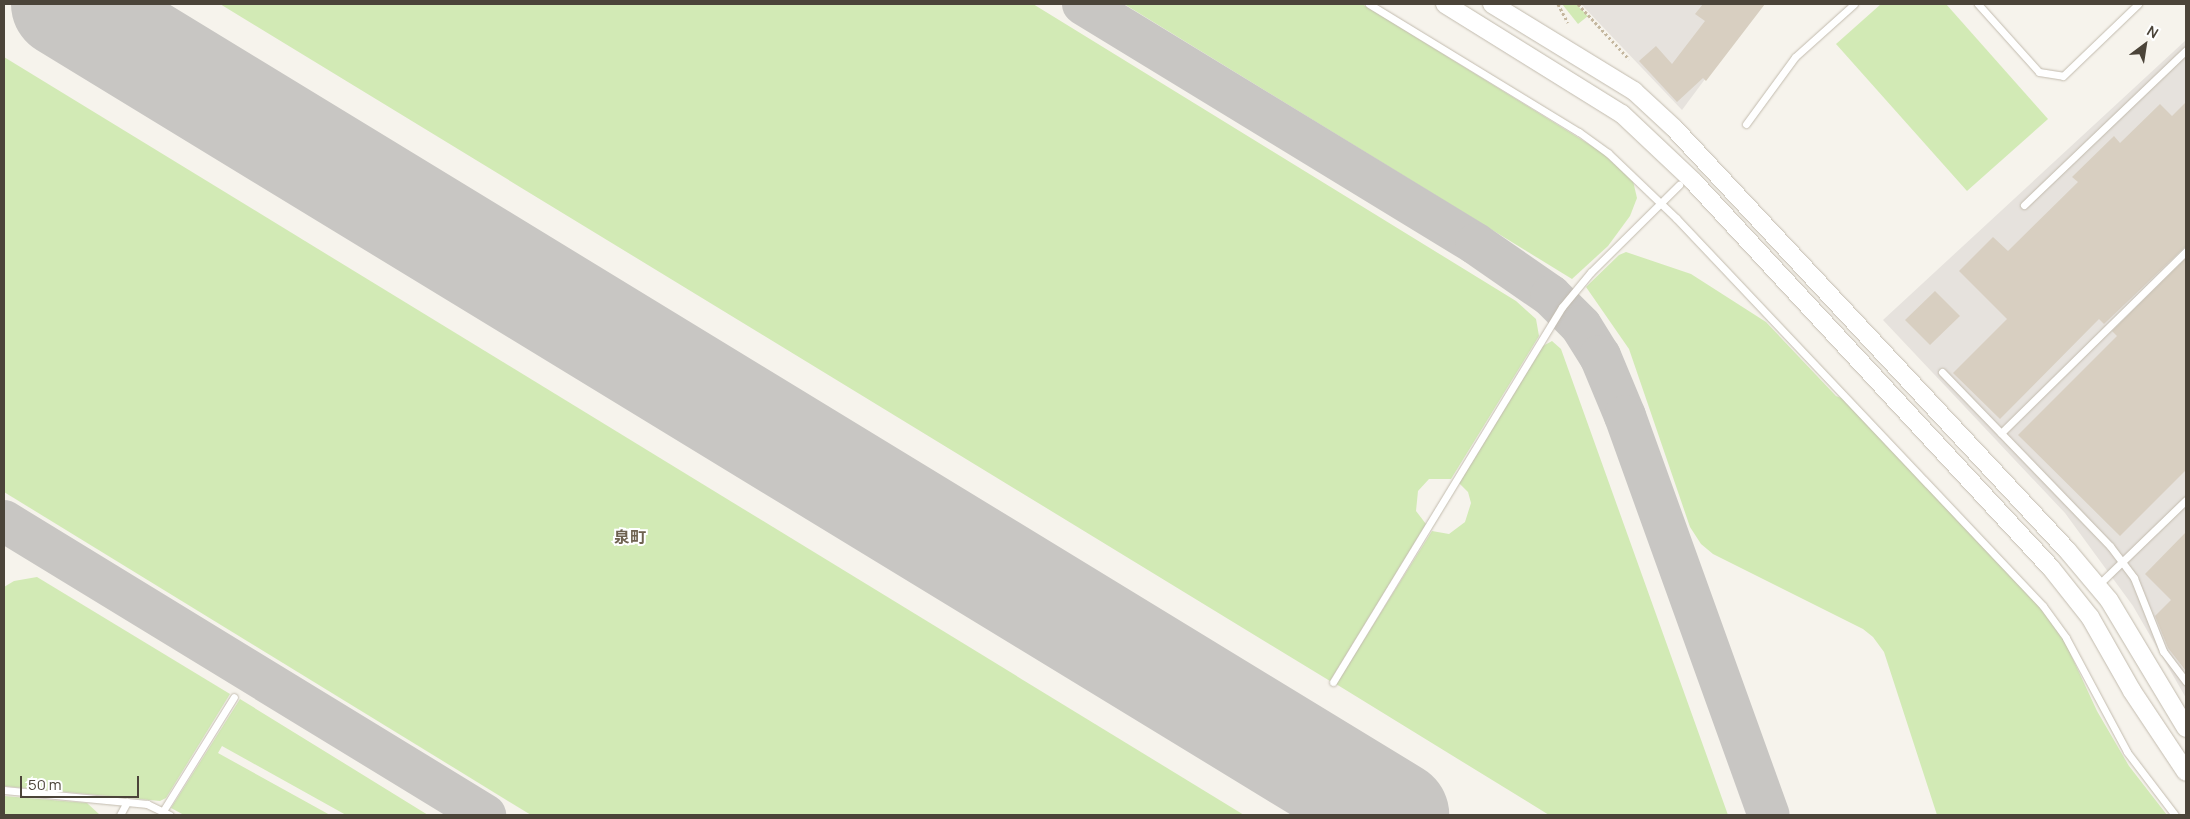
<!DOCTYPE html>
<meta charset="utf-8">
<style>
body{margin:0}
#map{position:relative;width:2190px;height:819px;overflow:hidden;background:#f6f3ec;font-family:Manrope,"Noto Sans JP",sans-serif}
div>[style]{position:absolute}
.industrial>*{inset:0;background:#e6e2dd}
.green>*{inset:0;background:#d2eab5}
.taxiway>*{height:42px;margin:-21px;padding:0 21px;transform-origin:21px;border-radius:21px;background:#c8c6c3}
.runway>*{height:108px;margin:-54px;padding:0 54px;transform-origin:54px;border-radius:54px;background:#c8c6c3}
.building>*{inset:0;background:#d8cfc1}
.path>*{height:3px;margin-top:-1.5px;transform-origin:0;background:repeating-linear-gradient(90deg,#c4b79f 0 2.5px,transparent 0 5px)}
.roads{filter:drop-shadow(0 0 1px #c2bbae) drop-shadow(0 0 1px #c2bbae)}
.service>*{height:7px;margin:-3.5px;padding:0 3.5px;transform-origin:3.5px;border-radius:3.5px;background:#fff}
.tertiary>*{height:18px;margin:-9px;padding:0 9px;transform-origin:9px;border-radius:9px;background:#fff}
span{translate:-50% -50%;white-space:nowrap;text-align:center;line-height:1.15;-webkit-text-stroke:4px #fff;paint-order:stroke}
.neighbourhood-label{font-size:16px;color:#6e6250;font-weight:700}
.frame{position:absolute;inset:0;border:5px solid #4b4439;pointer-events:none}
.north{position:absolute;left:2120px;top:20px;width:50px;height:50px;-webkit-text-stroke:4px #fff;paint-order:stroke;rotate:31deg;font-size:14px;font-weight:700;line-height:20px;text-align:center;color:#4b4439}
.north::after{content:'';display:block;margin:auto;width:18px;height:22px;background:#4b4439;clip-path:polygon(50% 0,100% 100%,50% 72%,0 100%)}
.scale{position:absolute;left:20px;top:776px;width:119px;height:22px;box-sizing:border-box;border:2px solid #4b4439;border-top:0;padding-left:6px;font-size:15px;line-height:18px;white-space:nowrap;color:#4b4439;-webkit-text-stroke:4px #fff;paint-order:stroke}
</style>
<div id="map">
<div class="industrial">
<div style="clip-path:polygon(1581px 4px,1761px 4px,1682px 110px)"></div>
<div style="clip-path:polygon(2186px 40px,2186px 698px,2133px 606px,2065px 513px,1883px 320px)"></div>
</div>
<div class="green">
<div style="clip-path:polygon(220px 4px,1033px 4px,1516px 301px,1536px 319px,1539px 336px,1451px 479px,1429px 479px,1418px 491px,1416px 511px,1426px 524px,1330px 681px)"></div>
<div style="clip-path:polygon(1124px 4px,1362px 4px,1600px 151px,1633px 181px,1637px 198px,1630px 216px,1608px 246px,1572px 279px)"></div>
<div style="clip-path:polygon(1562px 4px,1576px 4px,1588px 16px,1578px 24px)"></div>
<div style="clip-path:polygon(1881px 4px,1946px 4px,2048px 119px,1967px 191px,1836px 44px)"></div>
<div style="clip-path:polygon(4px 57px,1244px 815px,531px 815px,4px 492px)"></div>
<div style="clip-path:polygon(1626px 252px,1691px 274px,1766px 322px,1836px 396px,1846px 400px,2033px 598px,2065px 642px,2097px 711px,2129px 766px,2167px 815px,1937px 815px,1884px 652px,1873px 637px,1863px 629px,1713px 554px,1701px 544px,1690px 527px,1629px 349px,1586px 287px,1619px 255px)"></div>
<div style="clip-path:polygon(1552px 341px,1561px 349px,1728px 815px,1549px 815px,1336px 684px,1432px 531px,1449px 534px,1465px 522px,1471px 503px,1468px 492px,1459px 483px,1543px 346px)"></div>
<div style="clip-path:polygon(37px 577px,230px 694px,166px 798px,160px 801px,4px 786px,4px 587px,14px 581px)"></div>
<div style="clip-path:polygon(240px 699px,428px 815px,346px 815px,222px 746px,218px 753px,330px 815px,184px 815px,171px 808px)"></div>
<div style="clip-path:polygon(4px 796px,87px 803px,100px 815px,4px 815px)"></div>
</div>
<div class="taxiway">
<div style="left:1083px;top:4px;width:460px;rotate:31.4deg"></div>
<div style="left:1476px;top:244px;width:91px;rotate:34.7deg"></div>
<div style="left:1551px;top:296px;width:42px;rotate:45deg"></div>
<div style="left:1581px;top:326px;width:36px;rotate:58deg"></div>
<div style="left:1600px;top:356px;width:65px;rotate:67.4deg"></div>
<div style="left:1625px;top:416px;width:424px;rotate:70.2deg"></div>
<div style="left:4px;top:521px;width:564px;rotate:31.43deg"></div>
<div style="left:1348px;top:787px;width:26px;rotate:40deg"></div>
<div style="left:1368px;top:804px;width:13px;rotate:58deg"></div>
</div>
<div class="runway">
<div style="left:65px;top:4px;width:1558px;rotate:31.37deg"></div>
</div>
<div class="building">
<div style="clip-path:polygon(1703px 4px,1765px 4px,1706px 81px,1703px 78px,1677px 102px,1639px 61px,1656px 46px,1672px 64px,1705px 21px,1695px 14px)"></div>
<div style="clip-path:polygon(2186px 102px,2186px 246px,2104px 324px,2099px 319px,2000px 419px,1953px 373px,2007px 319px,1959px 271px,1993px 237px,2008px 251px,2078px 182px,2072px 177px,2114px 136px,2120px 143px,2160px 104px,2172px 116px)"></div>
<div style="clip-path:polygon(2186px 258px,2186px 470px,2120px 536px,2018px 435px,2117px 336px,2112px 331px)"></div>
<div style="clip-path:polygon(1935px 291px,1960px 316px,1930px 345px,1905px 320px)"></div>
<div style="clip-path:polygon(2186px 532px,2186px 671px,2168px 648px,2155px 616px,2171px 600px,2145px 574px)"></div>
</div>
<div class="path">
<div style="left:1558px;top:4px;width:21px;rotate:62deg"></div>
<div style="left:1578px;top:4px;width:75px;rotate:47.2deg"></div>
</div>
<div class="roads">
<div class="service">
<div style="left:1369px;top:4px;width:246px;rotate:31.4deg"></div>
<div style="left:1579px;top:132px;width:36px;rotate:36deg"></div>
<div style="left:1608px;top:153px;width:94px;rotate:43.7deg"></div>
<div style="left:1676px;top:218px;width:534px;rotate:46.59deg"></div>
<div style="left:2043px;top:606px;width:39px;rotate:54deg"></div>
<div style="left:2066px;top:638px;width:129px;rotate:61.8deg"></div>
<div style="left:2127px;top:752px;width:79px;rotate:52.7deg"></div>
<div style="left:1978px;top:4px;width:91px;rotate:48.1deg"></div>
<div style="left:2039px;top:72px;width:24px;rotate:9deg"></div>
<div style="left:2063px;top:76px;width:104px;rotate:-43.8deg"></div>
<div style="left:1746px;top:124px;width:83px;rotate:-53.8deg"></div>
<div style="left:1795px;top:57px;width:79px;rotate:-41.9deg"></div>
<div style="left:2024px;top:205px;width:224px;rotate:-43.7deg"></div>
<div style="left:1942px;top:372px;width:242px;rotate:46deg"></div>
<div style="left:2110px;top:546px;width:40px;rotate:53deg"></div>
<div style="left:2134px;top:578px;width:79px;rotate:68.3deg"></div>
<div style="left:2163px;top:651px;width:38px;rotate:53deg"></div>
<div style="left:2001px;top:433px;width:260px;rotate:-44.5deg"></div>
<div style="left:2097px;top:586px;width:124px;rotate:-44deg"></div>
<div style="left:1333px;top:682px;width:439px;rotate:-58.6deg"></div>
<div style="left:1562px;top:307px;width:45px;rotate:-50.4deg"></div>
<div style="left:1591px;top:272px;width:124px;rotate:-44.7deg"></div>
<div style="left:4px;top:790px;width:144px;rotate:5.6deg"></div>
<div style="left:147px;top:804px;width:25px;rotate:26deg"></div>
<div style="left:163px;top:811px;width:134px;rotate:-58.1deg"></div>
<div style="left:120px;top:815px;width:15px;rotate:-62deg"></div>
</div>
<div class="tertiary">
<div style="left:1445px;top:4px;width:208px;rotate:31.9deg"></div>
<div style="left:1622px;top:114px;width:98px;rotate:43.3deg"></div>
<div style="left:1693px;top:181px;width:527px;rotate:47.23deg"></div>
<div style="left:2051px;top:568px;width:63px;rotate:51.5deg"></div>
<div style="left:2090px;top:617px;width:85px;rotate:60.4deg"></div>
<div style="left:2132px;top:691px;width:97px;rotate:56.3deg"></div>
<div style="left:1492px;top:4px;width:167px;rotate:31.5deg"></div>
<div style="left:1634px;top:91px;width:54px;rotate:42.8deg"></div>
<div style="left:1674px;top:128px;width:577px;rotate:47.04deg"></div>
<div style="left:2067px;top:550px;width:65px;rotate:50deg"></div>
<div style="left:2109px;top:600px;width:149px;rotate:59deg"></div>
</div>
</div>
<div class="neighbourhood-label">
<span style="left:630px;top:537px">泉町</span>
</div>
<div class="frame"></div>
<div class="north">N</div>
<div class="scale">50 m</div>
</div>
